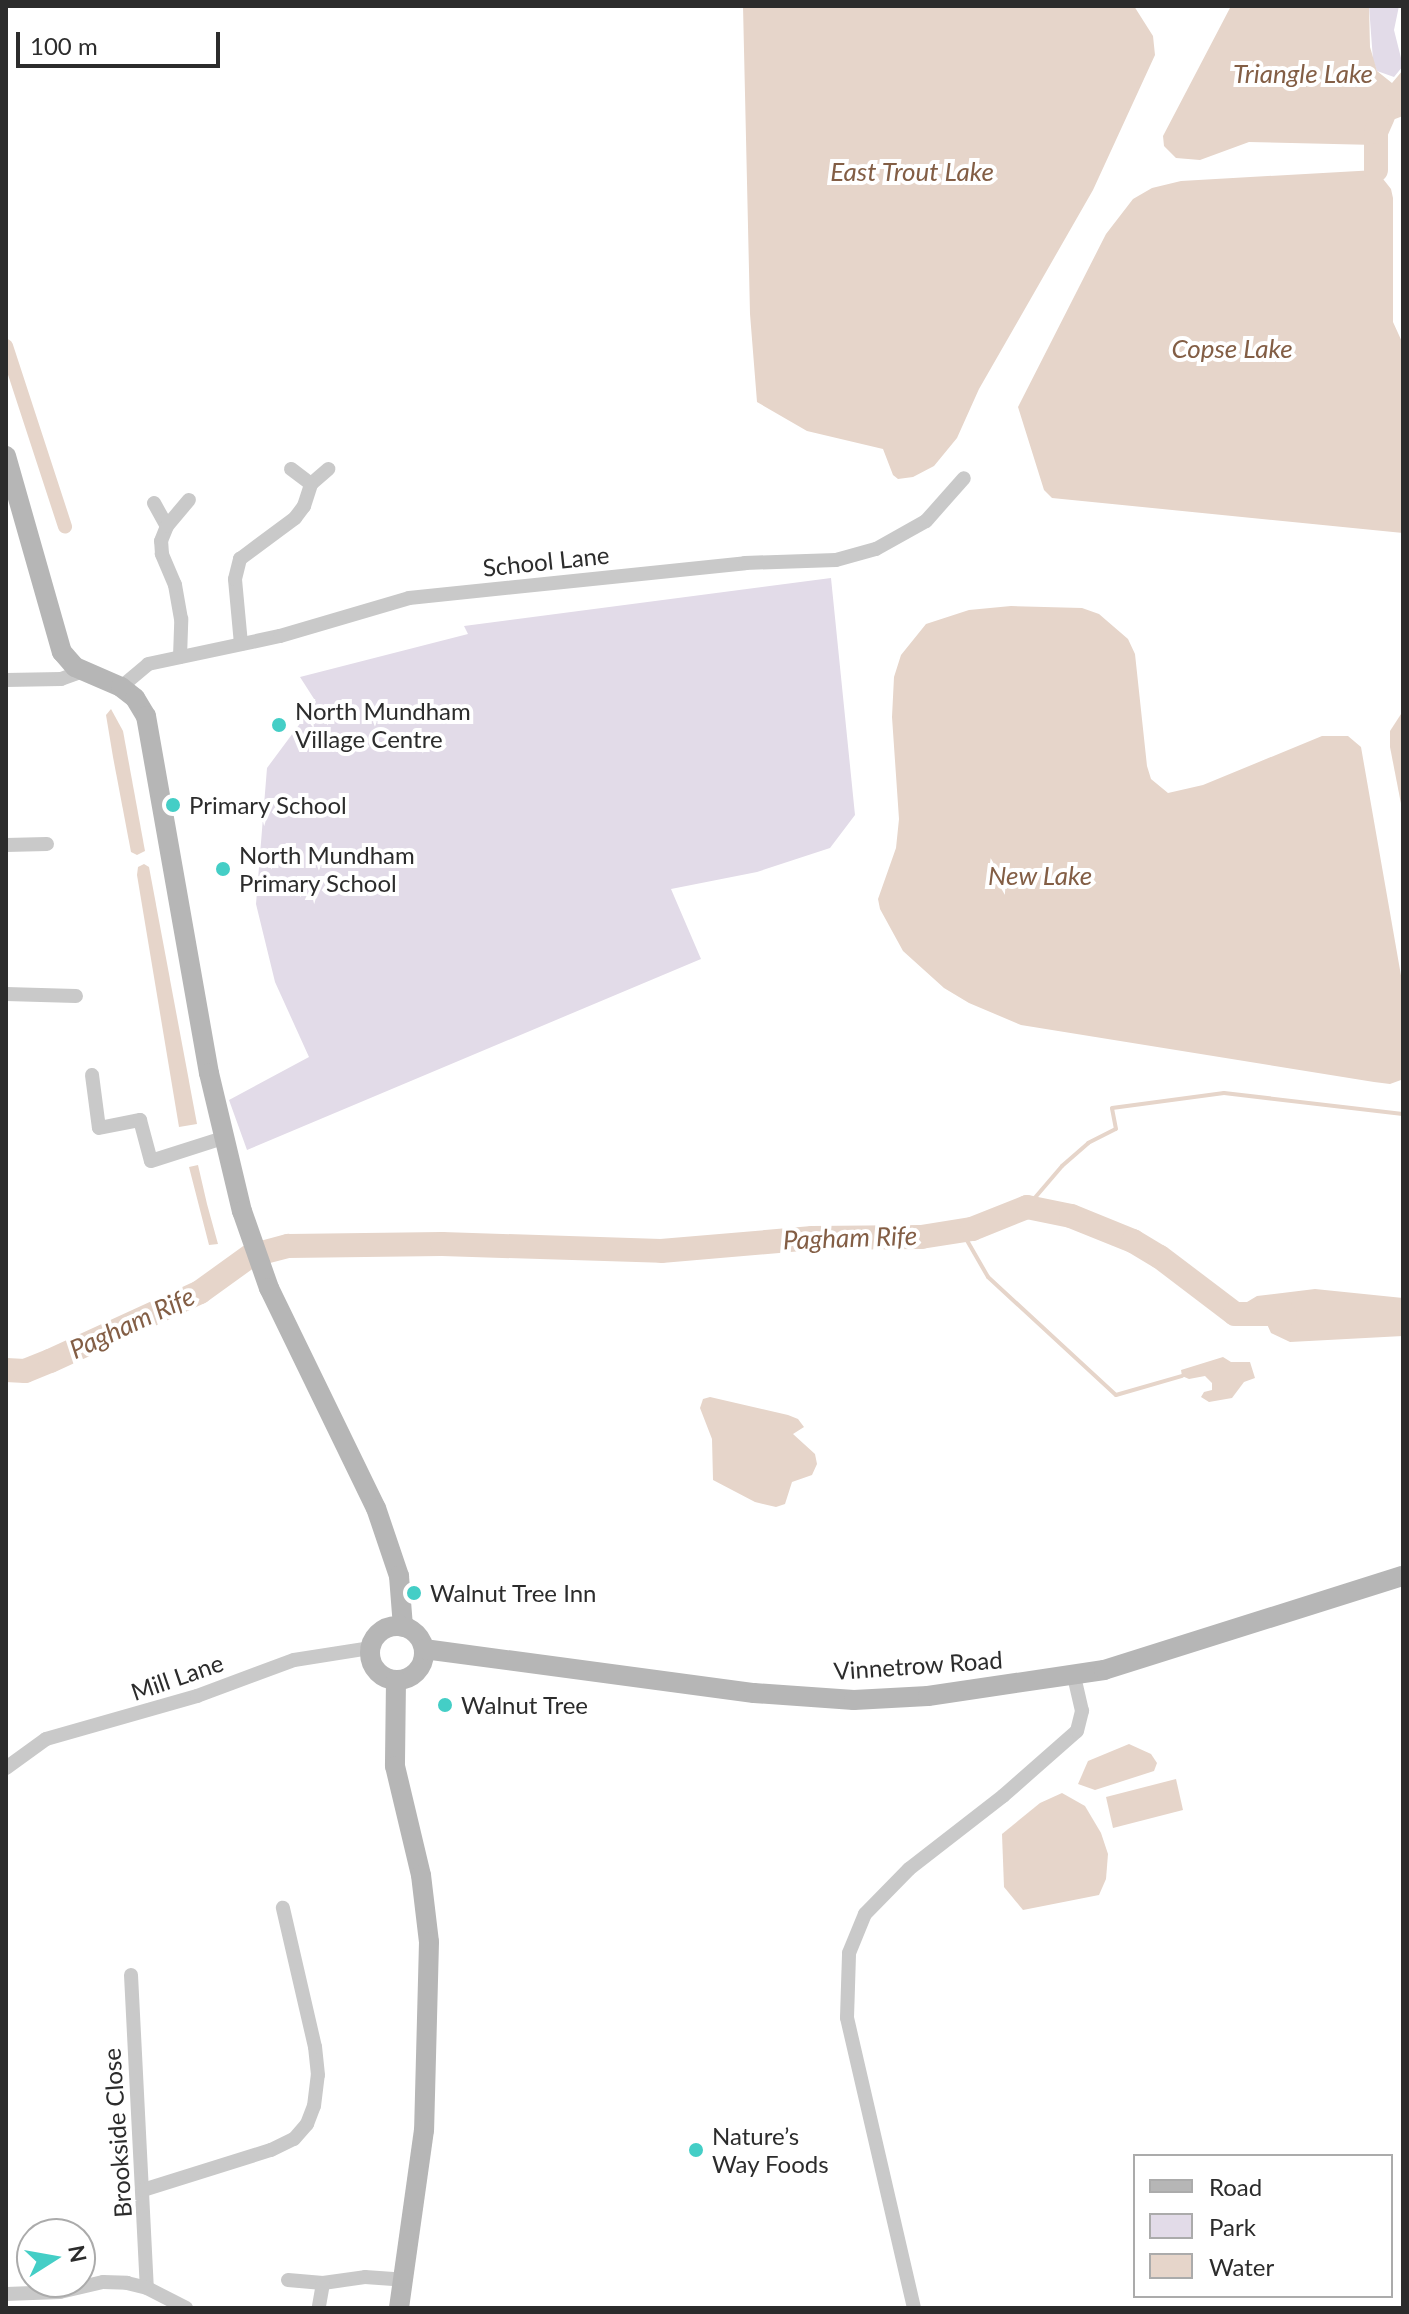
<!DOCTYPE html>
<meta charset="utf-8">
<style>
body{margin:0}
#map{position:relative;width:1409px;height:2314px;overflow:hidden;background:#fff;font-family:Lato,sans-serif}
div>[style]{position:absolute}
.green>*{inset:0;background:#e2dbe8}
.water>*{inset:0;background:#e6d5ca}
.stream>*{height:4px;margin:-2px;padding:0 2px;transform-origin:2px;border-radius:2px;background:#e6d5ca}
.canal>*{height:14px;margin:-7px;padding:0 7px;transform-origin:7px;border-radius:7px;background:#e6d5ca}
.river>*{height:24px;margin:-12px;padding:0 12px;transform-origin:12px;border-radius:12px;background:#e6d5ca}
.street>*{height:14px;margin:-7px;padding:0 7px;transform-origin:7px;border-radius:7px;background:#c9c9c9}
.secondary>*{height:20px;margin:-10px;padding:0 10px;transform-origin:10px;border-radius:10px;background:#b6b6b6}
.secondary>.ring{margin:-10px;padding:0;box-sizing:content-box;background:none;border:20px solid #b6b6b6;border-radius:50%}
.dots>*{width:22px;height:22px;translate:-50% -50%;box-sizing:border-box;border:4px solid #fff;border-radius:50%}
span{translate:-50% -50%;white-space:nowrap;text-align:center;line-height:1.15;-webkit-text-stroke:8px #fff;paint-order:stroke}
.street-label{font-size:24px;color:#2c2c2c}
.poi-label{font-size:24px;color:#2c2c2c}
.left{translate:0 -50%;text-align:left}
.water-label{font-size:26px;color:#835e45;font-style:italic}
.frame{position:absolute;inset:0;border:8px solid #2c2c2c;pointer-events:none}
.legend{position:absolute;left:1133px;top:2154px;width:260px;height:144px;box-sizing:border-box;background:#fff;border:2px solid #ababab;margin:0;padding:10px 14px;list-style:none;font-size:24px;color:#2c2c2c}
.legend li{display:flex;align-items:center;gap:16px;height:40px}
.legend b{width:40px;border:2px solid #ababab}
.north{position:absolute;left:16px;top:2218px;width:80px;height:80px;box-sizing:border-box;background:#fff;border:2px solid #ababab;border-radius:50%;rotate:79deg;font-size:22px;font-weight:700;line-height:32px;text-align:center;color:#2c2c2c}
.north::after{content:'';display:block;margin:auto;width:28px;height:36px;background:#44cec6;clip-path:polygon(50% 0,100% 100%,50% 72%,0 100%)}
.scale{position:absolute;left:16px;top:32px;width:204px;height:36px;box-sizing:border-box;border:4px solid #2c2c2c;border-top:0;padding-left:10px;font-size:24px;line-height:28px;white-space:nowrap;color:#2c2c2c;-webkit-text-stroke:6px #fff;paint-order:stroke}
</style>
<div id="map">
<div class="green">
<div style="clip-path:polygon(1369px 6px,1399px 6px,1394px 30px,1403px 66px,1394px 77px,1377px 71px,1373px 60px)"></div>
<div style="clip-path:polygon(831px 578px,855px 815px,830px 848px,757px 872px,671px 889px,701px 959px,247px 1150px,229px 1100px,309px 1057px,275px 982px,256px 904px,267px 768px,316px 702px,300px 677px,468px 634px,464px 626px)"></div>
</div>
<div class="water">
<div style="clip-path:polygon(743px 6px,1134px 6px,1153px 36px,1155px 55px,1093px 190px,979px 389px,957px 438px,934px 466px,913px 477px,898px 479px,893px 475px,883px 449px,807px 431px,757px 402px,750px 314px)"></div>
<div style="clip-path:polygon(1231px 6px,1369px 6px,1370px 47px,1377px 71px,1392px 83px,1403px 70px,1403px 116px,1387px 122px,1381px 142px,1376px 145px,1249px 142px,1200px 160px,1176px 158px,1164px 146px,1163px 136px)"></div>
<div style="clip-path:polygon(1376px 170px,1391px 189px,1393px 198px,1393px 322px,1403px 344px,1403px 533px,1052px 498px,1044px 490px,1018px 407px,1106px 234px,1133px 199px,1152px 188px,1181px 181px)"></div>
<div style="clip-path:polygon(1011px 606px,1082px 608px,1099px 614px,1128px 639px,1135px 654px,1147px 766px,1151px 779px,1168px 793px,1203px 785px,1322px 736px,1348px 736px,1361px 747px,1403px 987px,1401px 1080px,1390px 1084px,1374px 1082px,1021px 1025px,969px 1003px,944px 988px,903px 951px,880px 909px,878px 899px,896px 848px,899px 819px,892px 717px,894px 677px,901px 655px,926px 624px,969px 610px)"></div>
<div style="clip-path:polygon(111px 709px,123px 731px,145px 851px,137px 855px,131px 852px,113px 757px,106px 715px)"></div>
<div style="clip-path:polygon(1403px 711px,1403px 814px,1390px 747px,1390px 731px)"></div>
<div style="clip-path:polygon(144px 864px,149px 867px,197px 1124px,179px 1127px,137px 875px,138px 867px)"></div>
<div style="clip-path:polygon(198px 1165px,207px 1204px,218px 1244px,209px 1245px,189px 1167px)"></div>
<div style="clip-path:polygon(1315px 1289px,1403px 1298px,1403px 1336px,1290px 1342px,1271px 1333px,1266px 1322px,1256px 1314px,1244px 1313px,1242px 1305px,1257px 1296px)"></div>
<div style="clip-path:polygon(1223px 1357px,1231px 1362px,1250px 1362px,1255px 1378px,1244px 1382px,1232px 1398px,1209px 1402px,1201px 1397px,1204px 1392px,1212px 1390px,1212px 1383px,1205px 1376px,1189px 1379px,1182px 1376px,1181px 1370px)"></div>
<div style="clip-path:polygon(710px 1397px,788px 1415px,798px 1419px,804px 1427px,793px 1434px,815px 1454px,817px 1464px,812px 1475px,792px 1482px,785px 1504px,776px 1507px,755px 1502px,713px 1480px,712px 1439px,700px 1408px,703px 1399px)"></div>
<div style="clip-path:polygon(1129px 1744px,1151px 1754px,1157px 1763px,1154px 1771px,1095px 1790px,1078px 1784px,1088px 1761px)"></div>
<div style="clip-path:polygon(1176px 1779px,1183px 1810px,1113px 1828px,1106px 1797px)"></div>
<div style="clip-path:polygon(1062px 1793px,1085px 1806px,1101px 1833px,1108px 1854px,1106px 1879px,1099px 1895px,1023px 1910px,1004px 1887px,1002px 1834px,1040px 1803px)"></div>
</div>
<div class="stream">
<div style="left:1027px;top:1207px;width:54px;rotate:-49.5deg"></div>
<div style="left:1062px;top:1166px;width:35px;rotate:-41deg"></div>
<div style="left:1088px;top:1143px;width:31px;rotate:-27deg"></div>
<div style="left:1116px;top:1129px;width:21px;rotate:-101deg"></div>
<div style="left:1112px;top:1108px;width:113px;rotate:-7.6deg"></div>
<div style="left:1224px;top:1093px;width:180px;rotate:6.7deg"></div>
<div style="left:961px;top:1230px;width:54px;rotate:60.1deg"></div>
<div style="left:988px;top:1277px;width:174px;rotate:42.7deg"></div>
<div style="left:1116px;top:1395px;width:69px;rotate:-16.1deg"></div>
</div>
<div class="canal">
<div style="left:6px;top:346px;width:190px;rotate:71.9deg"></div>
</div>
<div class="river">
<div style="left:1376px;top:170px;width:38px;rotate:-90deg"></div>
<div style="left:1376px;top:132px;width:17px;rotate:-66deg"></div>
<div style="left:265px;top:1252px;width:24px;rotate:-15deg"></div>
<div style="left:288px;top:1246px;width:154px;rotate:-0.7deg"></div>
<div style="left:442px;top:1244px;width:219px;rotate:1.8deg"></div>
<div style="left:661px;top:1251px;width:152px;rotate:-4.9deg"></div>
<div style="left:812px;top:1238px;width:109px;rotate:-0.5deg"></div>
<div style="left:921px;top:1237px;width:52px;rotate:-8.9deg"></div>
<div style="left:972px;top:1229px;width:59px;rotate:-21.8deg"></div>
<div style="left:1027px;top:1207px;width:45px;rotate:11.6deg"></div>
<div style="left:1071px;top:1216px;width:67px;rotate:22deg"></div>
<div style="left:1133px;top:1241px;width:31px;rotate:31deg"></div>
<div style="left:1160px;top:1257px;width:94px;rotate:37.2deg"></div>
<div style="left:1235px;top:1314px;width:50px"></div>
<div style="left:6px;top:1370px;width:19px;rotate:3deg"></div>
<div style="left:25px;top:1371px;width:27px;rotate:-22deg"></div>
<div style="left:50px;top:1361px;width:165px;rotate:-24.7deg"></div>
<div style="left:200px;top:1292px;width:62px;rotate:-35.8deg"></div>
</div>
<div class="street">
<div style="left:311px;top:484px;width:23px;rotate:-41deg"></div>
<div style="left:154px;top:503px;width:26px;rotate:61deg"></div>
<div style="left:241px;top:644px;width:65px;rotate:-95.3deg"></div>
<div style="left:235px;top:579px;width:21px;rotate:-76deg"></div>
<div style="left:240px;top:559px;width:69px;rotate:-36.7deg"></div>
<div style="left:295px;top:518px;width:15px;rotate:-53deg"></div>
<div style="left:304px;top:506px;width:23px;rotate:-72deg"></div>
<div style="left:311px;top:484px;width:25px;rotate:-143deg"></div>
<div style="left:180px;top:657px;width:38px;rotate:-88deg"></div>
<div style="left:181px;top:619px;width:35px;rotate:-100deg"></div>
<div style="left:175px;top:585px;width:34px;rotate:-113deg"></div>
<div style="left:162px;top:554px;width:13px;rotate:-94deg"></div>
<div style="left:161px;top:541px;width:16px;rotate:-68deg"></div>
<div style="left:167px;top:526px;width:34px;rotate:-50deg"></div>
<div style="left:6px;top:680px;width:55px;rotate:-1deg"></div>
<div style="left:61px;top:679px;width:23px;rotate:-20deg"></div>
<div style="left:121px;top:687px;width:35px;rotate:-40deg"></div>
<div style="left:148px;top:664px;width:135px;rotate:-12deg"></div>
<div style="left:280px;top:636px;width:134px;rotate:-16.4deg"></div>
<div style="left:409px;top:598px;width:338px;rotate:-5.9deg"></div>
<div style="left:745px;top:563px;width:91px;rotate:-1.9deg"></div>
<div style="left:836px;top:560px;width:41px;rotate:-15.4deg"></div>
<div style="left:876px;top:549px;width:57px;rotate:-29.2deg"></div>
<div style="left:926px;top:521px;width:57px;rotate:-48.5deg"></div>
<div style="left:6px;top:845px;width:41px;rotate:-1.4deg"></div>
<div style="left:6px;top:994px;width:70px;rotate:1.6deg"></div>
<div style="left:92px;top:1075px;width:53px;rotate:82.5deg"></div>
<div style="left:99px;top:1128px;width:42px;rotate:-11deg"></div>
<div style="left:140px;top:1120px;width:42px;rotate:75deg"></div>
<div style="left:151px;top:1161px;width:76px;rotate:-17.7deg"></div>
<div style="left:6px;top:1768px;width:49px;rotate:-35.9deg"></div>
<div style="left:46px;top:1739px;width:157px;rotate:-15.9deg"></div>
<div style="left:197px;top:1696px;width:103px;rotate:-20.4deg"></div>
<div style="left:294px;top:1660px;width:78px;rotate:-8.9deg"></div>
<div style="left:131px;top:1975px;width:313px;rotate:87.1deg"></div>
<div style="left:143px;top:2190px;width:134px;rotate:-17.4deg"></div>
<div style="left:271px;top:2150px;width:25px;rotate:-26deg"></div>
<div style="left:294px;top:2139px;width:20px;rotate:-49deg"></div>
<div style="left:307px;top:2124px;width:19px;rotate:-69deg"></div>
<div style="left:314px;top:2106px;width:31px;rotate:-83deg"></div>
<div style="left:318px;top:2075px;width:28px;rotate:-96deg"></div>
<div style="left:315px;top:2047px;width:143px;rotate:-103deg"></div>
<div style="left:288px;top:2280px;width:35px;rotate:5deg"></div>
<div style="left:323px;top:2283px;width:42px;rotate:-8.1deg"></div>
<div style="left:365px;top:2277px;width:39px;rotate:4deg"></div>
<div style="left:6px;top:2294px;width:54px;rotate:-2.1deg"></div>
<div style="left:60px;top:2292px;width:44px;rotate:-13.1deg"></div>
<div style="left:103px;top:2282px;width:24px;rotate:2deg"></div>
<div style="left:127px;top:2283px;width:21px;rotate:14deg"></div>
<div style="left:147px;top:2288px;width:44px;rotate:27.1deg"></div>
<div style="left:319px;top:2306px;width:23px;rotate:-80deg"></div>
<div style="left:914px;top:2308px;width:298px;rotate:-103deg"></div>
<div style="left:847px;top:2018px;width:65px;rotate:-88.2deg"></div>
<div style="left:849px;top:1953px;width:42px;rotate:-67.7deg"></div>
<div style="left:865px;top:1914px;width:63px;rotate:-45.6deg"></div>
<div style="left:909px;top:1869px;width:119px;rotate:-37.8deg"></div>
<div style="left:1003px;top:1796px;width:98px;rotate:-41.3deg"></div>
<div style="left:1077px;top:1731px;width:21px;rotate:-76deg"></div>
<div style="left:1082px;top:1711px;width:36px;rotate:-103deg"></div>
</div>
<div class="secondary">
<div style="left:6px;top:456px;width:204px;rotate:74.1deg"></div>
<div style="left:62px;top:652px;width:20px;rotate:49deg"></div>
<div style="left:75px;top:667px;width:50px;rotate:23.5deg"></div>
<div style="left:121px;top:687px;width:18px;rotate:38deg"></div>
<div style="left:135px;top:698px;width:21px;rotate:59deg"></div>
<div style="left:146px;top:716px;width:363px;rotate:80deg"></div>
<div style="left:209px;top:1073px;width:142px;rotate:76.6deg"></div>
<div style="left:242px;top:1211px;width:82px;rotate:70.7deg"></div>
<div style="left:269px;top:1288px;width:245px;rotate:64.1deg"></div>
<div style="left:376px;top:1508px;width:72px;rotate:71.3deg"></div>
<div style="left:399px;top:1576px;width:51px;rotate:85.5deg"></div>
<div class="ring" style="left:370px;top:1626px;width:34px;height:34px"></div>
<div style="left:424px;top:1649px;width:333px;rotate:7.6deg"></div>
<div style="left:754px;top:1693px;width:100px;rotate:4deg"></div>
<div style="left:854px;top:1700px;width:74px;rotate:-3.1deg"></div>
<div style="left:928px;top:1696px;width:178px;rotate:-8.4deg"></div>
<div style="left:1104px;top:1670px;width:313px;rotate:-17.5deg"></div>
<div style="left:396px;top:1680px;width:86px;rotate:90.7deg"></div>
<div style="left:395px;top:1766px;width:112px;rotate:76.6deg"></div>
<div style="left:421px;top:1875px;width:67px;rotate:83.2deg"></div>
<div style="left:429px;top:1942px;width:188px;rotate:91.5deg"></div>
<div style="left:424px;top:2130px;width:180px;rotate:98deg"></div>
</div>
<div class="dots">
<div style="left:279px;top:725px;background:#44cec6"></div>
<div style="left:173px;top:805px;background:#44cec6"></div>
<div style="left:223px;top:869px;background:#44cec6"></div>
<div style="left:414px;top:1593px;background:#44cec6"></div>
<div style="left:445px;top:1705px;background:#44cec6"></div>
<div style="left:696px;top:2150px;background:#44cec6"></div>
</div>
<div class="street-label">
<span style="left:546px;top:561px;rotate:-6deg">School Lane</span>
<span style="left:918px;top:1665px;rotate:-4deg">Vinnetrow Road</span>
<span style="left:177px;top:1677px;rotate:-19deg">Mill Lane</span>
<span style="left:117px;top:2133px;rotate:-94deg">Brookside Close</span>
</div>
<div class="poi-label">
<span class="left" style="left:295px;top:725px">North Mundham<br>Village Centre</span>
<span class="left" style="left:189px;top:805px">Primary School</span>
<span class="left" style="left:239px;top:869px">North Mundham<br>Primary School</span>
<span class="left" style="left:430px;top:1593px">Walnut Tree Inn</span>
<span class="left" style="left:461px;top:1705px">Walnut Tree</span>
<span class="left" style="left:712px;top:2150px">Nature’s<br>Way Foods</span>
</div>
<div class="water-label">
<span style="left:1303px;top:74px">Triangle Lake</span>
<span style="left:912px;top:172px">East Trout Lake</span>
<span style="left:1232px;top:349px">Copse Lake</span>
<span style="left:1040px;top:876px">New Lake</span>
<span style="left:850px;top:1238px;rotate:-2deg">Pagham Rife</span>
<span style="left:132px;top:1323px;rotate:-25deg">Pagham Rife</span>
</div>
<div class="frame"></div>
<ul class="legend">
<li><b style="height:10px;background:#b6b6b6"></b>Road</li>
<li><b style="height:22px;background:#e2dbe8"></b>Park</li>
<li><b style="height:22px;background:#e6d5ca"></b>Water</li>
</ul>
<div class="north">N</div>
<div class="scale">100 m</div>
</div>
